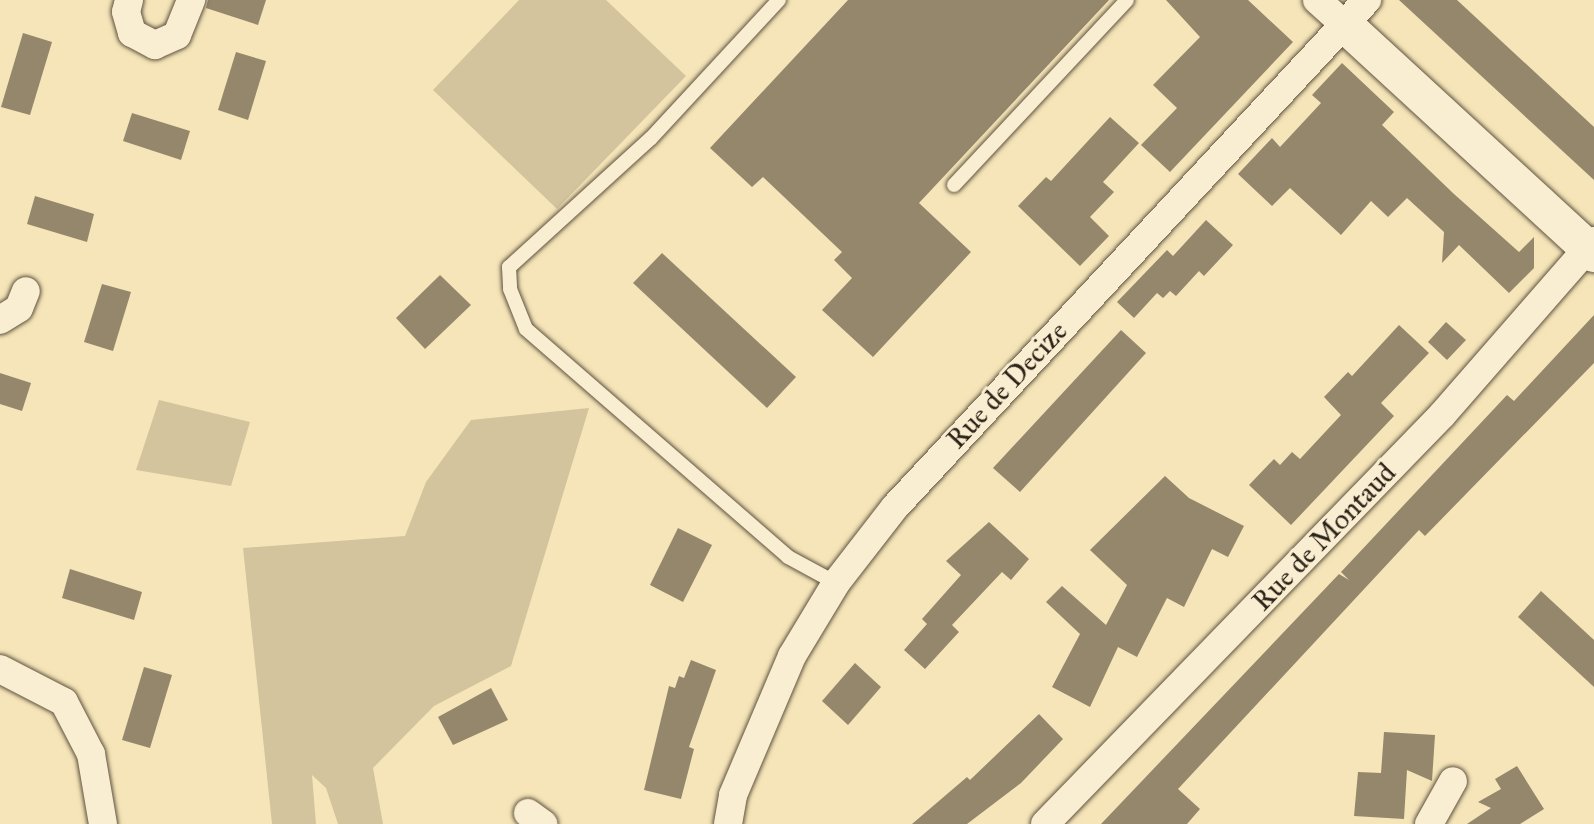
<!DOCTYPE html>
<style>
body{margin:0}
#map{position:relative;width:1594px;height:824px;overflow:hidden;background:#f6e5b8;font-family:"IM FELL Great Primer",serif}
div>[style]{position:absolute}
.green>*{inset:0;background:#d4c49d}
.building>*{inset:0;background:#95876b}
.roads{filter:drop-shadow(0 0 2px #5e5340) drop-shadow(0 0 2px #5e5340)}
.service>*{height:14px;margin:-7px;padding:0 7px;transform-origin:7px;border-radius:7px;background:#f9eed1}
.minor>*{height:28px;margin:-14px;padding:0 14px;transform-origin:14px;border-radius:14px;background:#f9eed1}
.tertiary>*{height:36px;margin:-18px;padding:0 18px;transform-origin:18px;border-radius:18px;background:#f9eed1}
span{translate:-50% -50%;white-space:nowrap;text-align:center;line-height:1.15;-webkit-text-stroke:6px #f9eed1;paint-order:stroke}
.street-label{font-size:28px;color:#2c2218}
</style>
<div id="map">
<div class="green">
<div style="clip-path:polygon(519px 0,606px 0,686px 76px,557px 209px,433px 90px)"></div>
<div style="clip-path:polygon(159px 400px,250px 422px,231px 486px,136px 470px)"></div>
<div style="clip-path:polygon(589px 408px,511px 666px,434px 706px,373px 768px,383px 824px,338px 824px,326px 788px,312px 775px,316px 824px,272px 824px,243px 548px,405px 536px,426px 482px,471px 420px)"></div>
</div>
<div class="building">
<div style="clip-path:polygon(208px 0,266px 0,258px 25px,206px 8px)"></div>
<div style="clip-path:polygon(848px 0,1109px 0,919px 203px,971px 252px,873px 357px,822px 310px,852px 278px,834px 260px,842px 252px,763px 177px,752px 187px,710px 148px)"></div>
<div style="clip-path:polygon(1166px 0,1248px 0,1293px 42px,1170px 172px,1141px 145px,1177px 108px,1153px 85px,1200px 37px)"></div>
<div style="clip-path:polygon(1399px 0,1457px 0,1594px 127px,1594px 180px)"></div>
<div style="clip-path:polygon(23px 33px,52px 42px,30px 115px,1px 107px)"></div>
<div style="clip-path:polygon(236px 52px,266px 61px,248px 120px,218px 110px)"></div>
<div style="clip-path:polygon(1342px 63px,1394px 112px,1382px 125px,1454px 194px,1519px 252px,1534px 237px,1534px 268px,1509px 293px,1459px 245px,1442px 263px,1444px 232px,1407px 198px,1388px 217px,1371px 201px,1341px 235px,1290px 188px,1272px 206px,1238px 174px,1272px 138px,1280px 147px,1321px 103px,1312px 95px)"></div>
<div style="clip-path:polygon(132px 113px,190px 131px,181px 160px,123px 141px)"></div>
<div style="clip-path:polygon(1110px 117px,1139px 143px,1103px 182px,1114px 192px,1090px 217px,1109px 236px,1080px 266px,1018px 206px,1046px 177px,1051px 181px)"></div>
<div style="clip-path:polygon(35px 196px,94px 214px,87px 242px,27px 224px)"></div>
<div style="clip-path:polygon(1206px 220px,1233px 245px,1204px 276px,1199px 271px,1176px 296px,1170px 291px,1163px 298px,1157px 293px,1134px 318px,1117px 302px,1167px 250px,1173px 256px)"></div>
<div style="clip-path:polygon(662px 253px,796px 377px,767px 408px,633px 283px)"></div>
<div style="clip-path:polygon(440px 275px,471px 305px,425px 349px,396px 318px)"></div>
<div style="clip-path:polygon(102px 284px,131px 292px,113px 351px,84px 342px)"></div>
<div style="clip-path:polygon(1594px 315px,1594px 363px,1425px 536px,1419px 530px,1178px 789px,1200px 809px,1187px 824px,1101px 824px,1339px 574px,1349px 580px,1341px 572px,1507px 395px,1514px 401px)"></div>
<div style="clip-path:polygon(1446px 322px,1466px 340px,1447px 360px,1428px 342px)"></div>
<div style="clip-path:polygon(1399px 325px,1429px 353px,1381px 403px,1394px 416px,1291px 525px,1249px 485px,1274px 459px,1280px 465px,1292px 452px,1300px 459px,1341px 415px,1324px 397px,1348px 372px,1352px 376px)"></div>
<div style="clip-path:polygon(1121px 330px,1146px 353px,1020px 492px,993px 468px)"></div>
<div style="clip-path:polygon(0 373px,31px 383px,22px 411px,0 404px)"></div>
<div style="clip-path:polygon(1165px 476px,1189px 498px,1244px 526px,1228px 557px,1212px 549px,1184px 607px,1167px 598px,1137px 657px,1118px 647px,1090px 707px,1052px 687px,1080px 634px,1046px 602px,1062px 586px,1106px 625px,1127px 585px,1090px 550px)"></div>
<div style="clip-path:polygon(989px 522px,1029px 559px,1011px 580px,1002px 572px,952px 625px,959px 632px,925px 669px,904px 650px,927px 624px,922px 619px,961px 575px,946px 561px)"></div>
<div style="clip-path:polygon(678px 528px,712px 545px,683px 602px,650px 585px)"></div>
<div style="clip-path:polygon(70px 569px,142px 592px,134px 620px,62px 598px)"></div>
<div style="clip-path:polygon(1541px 591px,1594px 640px,1594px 687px,1518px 617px)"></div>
<div style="clip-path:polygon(691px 660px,716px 670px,689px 747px,694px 749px,681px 799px,644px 790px,669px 686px,675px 688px,679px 676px,684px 678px)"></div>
<div style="clip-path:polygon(855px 663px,881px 687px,848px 725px,822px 701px)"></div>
<div style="clip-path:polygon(144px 667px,172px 675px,150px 748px,122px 740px)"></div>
<div style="clip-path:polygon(491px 688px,508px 720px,453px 745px,438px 717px)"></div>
<div style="clip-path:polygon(1039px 714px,1063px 739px,1021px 783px,967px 824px,912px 824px,967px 777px,970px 780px)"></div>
<div style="clip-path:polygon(1384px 732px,1435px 735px,1432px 781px,1407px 770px,1404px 819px,1354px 816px,1358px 772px,1381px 773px)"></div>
<div style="clip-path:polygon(1517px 766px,1544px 809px,1520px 824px,1467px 824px,1491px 808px,1478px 802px,1501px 789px,1495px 779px)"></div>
</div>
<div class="roads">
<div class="service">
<div style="left:779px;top:0;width:188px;rotate:132.8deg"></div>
<div style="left:651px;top:138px;width:192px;rotate:137.7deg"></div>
<div style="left:509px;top:267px;width:22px;rotate:87deg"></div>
<div style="left:510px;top:289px;width:43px;rotate:68.2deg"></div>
<div style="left:526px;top:329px;width:347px;rotate:41deg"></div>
<div style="left:788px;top:557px;width:55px;rotate:28.4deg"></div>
<div style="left:954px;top:185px;width:253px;rotate:-46.9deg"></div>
</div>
<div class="minor">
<div style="left:129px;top:0;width:12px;rotate:104deg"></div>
<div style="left:126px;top:12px;width:22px;rotate:74deg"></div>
<div style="left:132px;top:33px;width:26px;rotate:28deg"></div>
<div style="left:155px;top:45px;width:24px;rotate:-24deg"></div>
<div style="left:177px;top:35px;width:38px;rotate:-68deg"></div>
<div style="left:1317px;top:0;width:36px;rotate:42deg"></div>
<div style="left:0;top:320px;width:22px;rotate:-32deg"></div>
<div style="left:19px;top:308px;width:18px;rotate:-68deg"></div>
<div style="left:0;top:669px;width:72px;rotate:27.3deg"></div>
<div style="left:64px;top:702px;width:59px;rotate:62.6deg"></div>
<div style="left:91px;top:754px;width:71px;rotate:80.3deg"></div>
<div style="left:528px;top:813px;width:19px;rotate:36deg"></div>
<div style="left:728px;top:824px;width:29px;rotate:-80deg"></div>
<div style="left:733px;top:795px;width:151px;rotate:-67deg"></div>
<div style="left:792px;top:656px;width:85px;rotate:-58.9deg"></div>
<div style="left:836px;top:583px;width:96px;rotate:-52.2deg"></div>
<div style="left:895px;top:507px;width:693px;rotate:-47.05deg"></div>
<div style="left:1045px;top:824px;width:570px;rotate:-45.85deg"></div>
<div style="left:1442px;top:415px;width:231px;rotate:-48.9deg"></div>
<div style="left:1429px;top:824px;width:49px;rotate:-60.8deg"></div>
</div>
<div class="tertiary">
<div style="left:1344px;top:24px;width:340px;rotate:42.6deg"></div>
</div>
</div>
<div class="street-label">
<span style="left:1007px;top:385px;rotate:-47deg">Rue de Decize</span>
<span style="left:1324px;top:537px;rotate:-46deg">Rue de Montaud</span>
</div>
</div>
